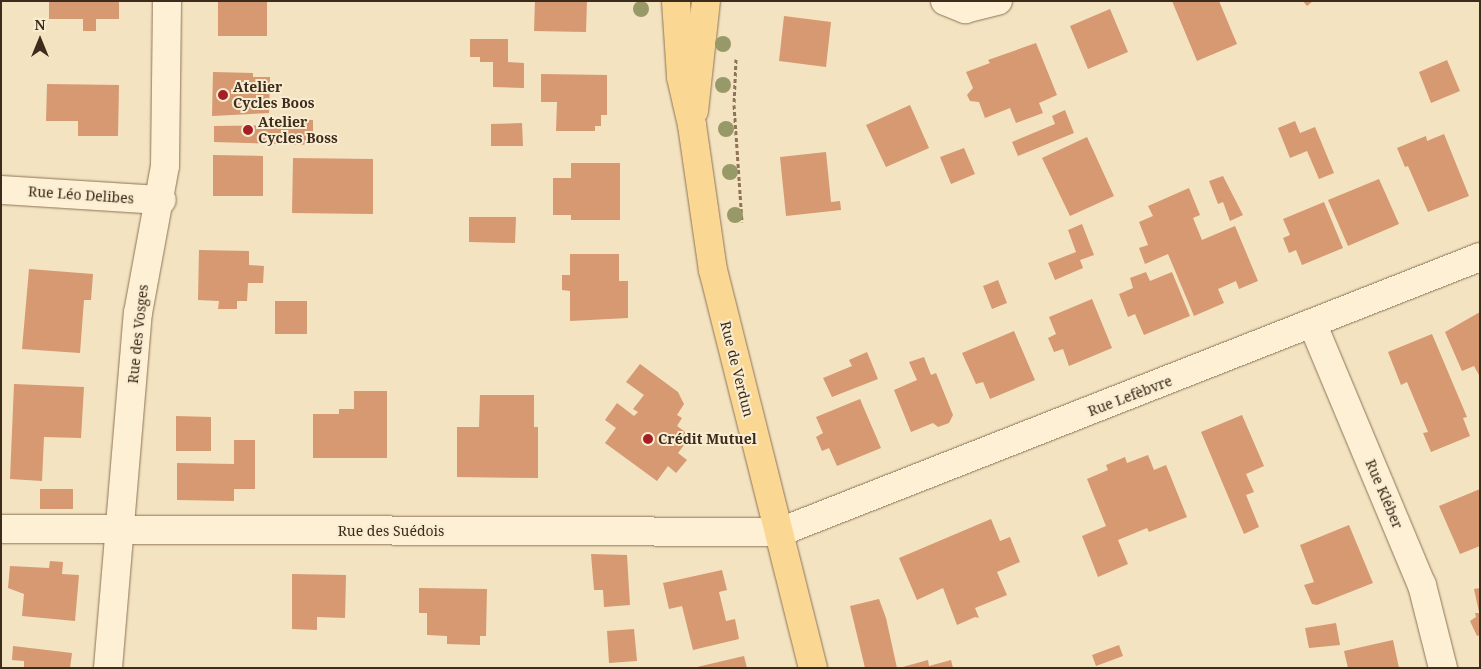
<!DOCTYPE html>
<meta charset="utf-8">
<style>
body{margin:0}
#map{position:relative;width:1481px;height:669px;overflow:hidden;background:#f3e3c1;font-family:"Noto Serif",serif}
div>[style]{position:absolute}
.building>*{inset:0;background:#d69972}
.path>*{height:3px;margin-top:-1.5px;transform-origin:0;background:repeating-linear-gradient(90deg,#8f7356 0 4px,transparent 0 6.5px)}
.roads{filter:drop-shadow(0 0 1px #8f7356) drop-shadow(0 0 1px #8f7356)}
.minor>*{height:28px;margin:-14px;padding:0 14px;transform-origin:14px;border-radius:14px;background:#fdf0d5}
.major>*{height:28px;margin:-14px;padding:0 14px;transform-origin:14px;border-radius:14px;background:#fad894}
.trees>*{width:16px;height:16px;margin:-8px;border-radius:50%;background:#989968}
.dots>*{width:14px;height:14px;translate:-50% -50%;box-sizing:border-box;border:2px solid #f9edd1;border-radius:50%}
span{translate:-50% -50%;white-space:nowrap;text-align:center;line-height:1.15;-webkit-text-stroke:4px #f9edd1;paint-order:stroke}
.poi-label{font-size:14px;color:#3d2b1c;font-weight:700}
.left{translate:0 -50%;text-align:left}
.street-label{font-size:14px;color:#3d2b1c}
.frame{position:absolute;inset:0;border:2px solid #3d2b1c;pointer-events:none}
.north{position:absolute;left:15px;top:15px;width:50px;height:50px;-webkit-text-stroke:4px #f9edd1;paint-order:stroke;rotate:0deg;font-size:14px;font-weight:700;line-height:20px;text-align:center;color:#3d2b1c}
.north::after{content:'';display:block;margin:auto;width:18px;height:22px;background:#3d2b1c;clip-path:polygon(50% 0,100% 100%,50% 72%,0 100%)}
</style>
<div id="map">
<div class="building">
<div style="clip-path:polygon(49px 1px,119px 1px,119px 19px,96px 19px,96px 31px,83px 31px,83px 19px,49px 19px)"></div>
<div style="clip-path:polygon(218px 1px,267px 1px,267px 36px,218px 36px)"></div>
<div style="clip-path:polygon(535px 1px,587px 1px,586px 32px,534px 31px)"></div>
<div style="clip-path:polygon(1172px 1px,1219px 1px,1237px 44px,1197px 61px)"></div>
<div style="clip-path:polygon(1303px 1px,1313px 1px,1307px 6px)"></div>
<div style="clip-path:polygon(1110px 9px,1128px 52px,1088px 69px,1070px 26px)"></div>
<div style="clip-path:polygon(784px 16px,831px 22px,826px 67px,779px 61px)"></div>
<div style="clip-path:polygon(470px 39px,508px 39px,508px 62px,524px 63px,524px 88px,493px 87px,493px 62px,480px 62px,480px 57px,470px 57px)"></div>
<div style="clip-path:polygon(1036px 43px,1057px 95px,1039px 103px,1043px 113px,1016px 123px,1010px 108px,985px 118px,979px 102px,970px 101px,967px 95px,973px 88px,966px 72px,990px 63px,988px 60px)"></div>
<div style="clip-path:polygon(1447px 60px,1460px 91px,1431px 103px,1419px 72px)"></div>
<div style="clip-path:polygon(213px 72px,253px 73px,253px 77px,270px 77px,269px 113px,212px 116px)"></div>
<div style="clip-path:polygon(541px 74px,607px 75px,607px 115px,601px 115px,601px 126px,595px 126px,595px 131px,556px 131px,557px 102px,541px 102px)"></div>
<div style="clip-path:polygon(47px 84px,119px 85px,118px 136px,78px 136px,78px 121px,46px 121px)"></div>
<div style="clip-path:polygon(910px 105px,929px 148px,886px 167px,866px 125px)"></div>
<div style="clip-path:polygon(1065px 110px,1074px 133px,1018px 156px,1012px 142px,1055px 124px,1052px 116px)"></div>
<div style="clip-path:polygon(282px 119px,313px 120px,313px 145px,214px 142px,214px 126px,282px 125px)"></div>
<div style="clip-path:polygon(1295px 121px,1300px 133px,1315px 127px,1334px 173px,1319px 179px,1307px 151px,1290px 158px,1278px 128px)"></div>
<div style="clip-path:polygon(522px 123px,523px 146px,491px 146px,491px 124px)"></div>
<div style="clip-path:polygon(1444px 134px,1469px 196px,1428px 212px,1408px 166px,1405px 167px,1397px 148px,1426px 136px,1427px 141px)"></div>
<div style="clip-path:polygon(1087px 137px,1114px 196px,1070px 216px,1042px 158px)"></div>
<div style="clip-path:polygon(964px 148px,975px 174px,951px 184px,940px 157px)"></div>
<div style="clip-path:polygon(826px 152px,831px 202px,840px 201px,841px 210px,786px 216px,780px 157px)"></div>
<div style="clip-path:polygon(213px 155px,263px 156px,263px 196px,213px 196px)"></div>
<div style="clip-path:polygon(293px 158px,373px 159px,373px 214px,292px 213px)"></div>
<div style="clip-path:polygon(571px 163px,620px 163px,620px 220px,571px 220px,571px 215px,553px 215px,553px 178px,571px 178px)"></div>
<div style="clip-path:polygon(1223px 176px,1243px 215px,1230px 221px,1223px 202px,1218px 204px,1209px 181px)"></div>
<div style="clip-path:polygon(1379px 179px,1399px 224px,1348px 246px,1328px 200px)"></div>
<div style="clip-path:polygon(1189px 188px,1200px 215px,1193px 218px,1202px 240px,1235px 226px,1258px 281px,1239px 289px,1236px 281px,1218px 289px,1224px 303px,1194px 316px,1168px 254px,1145px 264px,1139px 248px,1148px 245px,1139px 222px,1153px 216px,1148px 206px)"></div>
<div style="clip-path:polygon(1324px 202px,1343px 248px,1302px 265px,1296px 250px,1289px 253px,1283px 238px,1290px 235px,1283px 219px)"></div>
<div style="clip-path:polygon(469px 217px,516px 217px,515px 243px,469px 242px)"></div>
<div style="clip-path:polygon(1082px 224px,1094px 255px,1080px 260px,1083px 268px,1055px 280px,1048px 263px,1076px 252px,1068px 230px)"></div>
<div style="clip-path:polygon(199px 250px,249px 251px,249px 265px,264px 266px,263px 283px,248px 283px,247px 301px,237px 301px,237px 309px,218px 309px,219px 301px,198px 300px)"></div>
<div style="clip-path:polygon(570px 254px,619px 254px,619px 281px,628px 281px,628px 318px,570px 321px,570px 291px,562px 290px,562px 275px,570px 275px)"></div>
<div style="clip-path:polygon(29px 269px,93px 274px,91px 300px,84px 300px,80px 353px,22px 349px)"></div>
<div style="clip-path:polygon(1146px 272px,1150px 281px,1172px 272px,1190px 316px,1144px 335px,1135px 314px,1128px 317px,1119px 294px,1133px 288px,1130px 278px)"></div>
<div style="clip-path:polygon(998px 280px,1007px 303px,992px 309px,983px 286px)"></div>
<div style="clip-path:polygon(1092px 299px,1112px 348px,1069px 366px,1063px 349px,1054px 352px,1048px 338px,1056px 334px,1049px 317px)"></div>
<div style="clip-path:polygon(275px 301px,307px 301px,307px 334px,275px 334px)"></div>
<div style="clip-path:polygon(1480px 312px,1480px 377px,1474px 366px,1462px 371px,1445px 332px)"></div>
<div style="clip-path:polygon(1014px 331px,1035px 380px,990px 399px,983px 382px,976px 384px,962px 353px)"></div>
<div style="clip-path:polygon(1432px 334px,1467px 417px,1463px 418px,1470px 436px,1431px 452px,1423px 433px,1428px 432px,1407px 382px,1401px 385px,1388px 352px)"></div>
<div style="clip-path:polygon(867px 352px,878px 379px,832px 397px,823px 378px,852px 366px,849px 360px)"></div>
<div style="clip-path:polygon(924px 357px,931px 375px,936px 373px,953px 415px,949px 423px,938px 427px,933px 423px,911px 432px,894px 390px,917px 380px,909px 362px)"></div>
<div style="clip-path:polygon(640px 364px,678px 392px,684px 404px,677px 415px,682px 418px,677px 426px,691px 436px,678px 453px,687px 460px,676px 473px,668px 466px,657px 481px,605px 443px,616px 428px,605px 420px,617px 403px,634px 416px,638px 412px,633px 409px,644px 395px,626px 382px)"></div>
<div style="clip-path:polygon(14px 384px,84px 387px,81px 438px,44px 437px,42px 481px,10px 479px)"></div>
<div style="clip-path:polygon(354px 391px,387px 391px,387px 458px,313px 458px,313px 414px,339px 414px,339px 409px,354px 409px)"></div>
<div style="clip-path:polygon(480px 395px,534px 395px,534px 427px,538px 427px,538px 478px,457px 477px,457px 427px,479px 427px)"></div>
<div style="clip-path:polygon(860px 399px,881px 448px,837px 466px,829px 448px,822px 451px,816px 437px,823px 433px,816px 417px)"></div>
<div style="clip-path:polygon(1242px 415px,1264px 466px,1246px 474px,1254px 492px,1246px 495px,1259px 527px,1244px 534px,1201px 432px)"></div>
<div style="clip-path:polygon(176px 416px,211px 417px,211px 451px,176px 451px)"></div>
<div style="clip-path:polygon(234px 440px,255px 440px,255px 489px,234px 489px,234px 501px,177px 500px,177px 463px,234px 464px)"></div>
<div style="clip-path:polygon(1148px 455px,1154px 470px,1166px 465px,1187px 517px,1149px 532px,1147px 528px,1118px 540px,1128px 564px,1098px 577px,1082px 536px,1106px 526px,1087px 479px,1108px 470px,1106px 465px,1125px 457px,1127px 463px)"></div>
<div style="clip-path:polygon(40px 489px,73px 489px,73px 509px,40px 509px)"></div>
<div style="clip-path:polygon(1480px 489px,1480px 546px,1460px 554px,1439px 506px)"></div>
<div style="clip-path:polygon(991px 519px,1000px 541px,1010px 537px,1020px 562px,997px 572px,1007px 595px,975px 608px,979px 618px,975px 617px,957px 625px,943px 588px,917px 600px,899px 558px)"></div>
<div style="clip-path:polygon(1349px 525px,1373px 583px,1317px 605px,1312px 604px,1304px 585px,1314px 582px,1300px 545px)"></div>
<div style="clip-path:polygon(591px 554px,627px 555px,630px 605px,604px 607px,603px 590px,594px 590px)"></div>
<div style="clip-path:polygon(50px 561px,63px 562px,62px 574px,79px 575px,75px 621px,22px 616px,24px 594px,8px 588px,10px 566px,49px 568px)"></div>
<div style="clip-path:polygon(722px 570px,727px 590px,719px 592px,726px 621px,735px 619px,739px 639px,693px 650px,682px 606px,669px 609px,663px 583px)"></div>
<div style="clip-path:polygon(292px 574px,346px 575px,345px 618px,317px 617px,317px 630px,292px 629px)"></div>
<div style="clip-path:polygon(419px 588px,487px 589px,486px 636px,480px 636px,480px 645px,447px 644px,447px 636px,427px 635px,427px 613px,419px 613px)"></div>
<div style="clip-path:polygon(1480px 588px,1480px 612px,1479px 612px,1474px 589px)"></div>
<div style="clip-path:polygon(879px 599px,886px 618px,897px 668px,865px 668px,850px 606px)"></div>
<div style="clip-path:polygon(1475px 613px,1480px 613px,1480px 635px,1477px 636px,1470px 621px,1476px 617px)"></div>
<div style="clip-path:polygon(1336px 623px,1340px 645px,1309px 648px,1305px 628px)"></div>
<div style="clip-path:polygon(634px 629px,637px 661px,609px 663px,607px 631px)"></div>
<div style="clip-path:polygon(1393px 640px,1399px 668px,1348px 668px,1344px 651px)"></div>
<div style="clip-path:polygon(1119px 645px,1123px 656px,1096px 666px,1092px 655px)"></div>
<div style="clip-path:polygon(13px 646px,72px 653px,70px 668px,24px 668px,24px 661px,12px 660px)"></div>
<div style="clip-path:polygon(744px 656px,747px 668px,697px 668px,697px 667px)"></div>
<div style="clip-path:polygon(928px 660px,929px 666px,951px 660px,953px 668px,899px 668px)"></div>
</div>
<div class="path">
<div style="left:736px;top:59px;width:46px;rotate:92.5deg"></div>
<div style="left:734px;top:105px;width:117px;rotate:86.1deg"></div>
</div>
<div class="roads">
<div class="minor">
<div style="left:945px;top:1px;width:22px;rotate:22deg"></div>
<div style="left:965px;top:9px;width:34px;rotate:-14deg"></div>
<div style="left:1px;top:190px;width:161px;rotate:3.6deg"></div>
<div style="left:1313px;top:325px;width:282px;rotate:67.3deg"></div>
<div style="left:1422px;top:585px;width:86px;rotate:75.8deg"></div>
<div style="left:1px;top:529px;width:779px;rotate:0.22deg"></div>
<div style="left:780px;top:532px;width:752px;rotate:-21.45deg"></div>
<div style="left:108px;top:668px;width:356px;rotate:-85.2deg"></div>
<div style="left:138px;top:313px;width:149px;rotate:-79.6deg"></div>
<div style="left:165px;top:166px;width:165px;rotate:-89.3deg"></div>
</div>
<div class="major">
<div style="left:676px;top:1px;width:76px;rotate:86.2deg"></div>
<div style="left:681px;top:77px;width:49px;rotate:77.1deg"></div>
<div style="left:692px;top:125px;width:147px;rotate:81.8deg"></div>
<div style="left:713px;top:270px;width:410px;rotate:75.9deg"></div>
<div style="left:694px;top:111px;width:111px;rotate:-83.8deg"></div>
</div>
</div>
<div class="trees">
<div style="left:641px;top:9px"></div>
<div style="left:723px;top:44px"></div>
<div style="left:723px;top:85px"></div>
<div style="left:726px;top:129px"></div>
<div style="left:730px;top:172px"></div>
<div style="left:735px;top:215px"></div>
</div>
<div class="dots">
<div style="left:223px;top:95px;background:#a51f24"></div>
<div style="left:248px;top:130px;background:#a51f24"></div>
<div style="left:648px;top:439px;background:#a51f24"></div>
</div>
<div class="poi-label">
<span class="left" style="left:233px;top:95px">Atelier<br>Cycles Boos</span>
<span class="left" style="left:258px;top:130px">Atelier<br>Cycles Boss</span>
<span class="left" style="left:658px;top:439px">Crédit Mutuel</span>
</div>
<div class="street-label">
<span style="left:81px;top:195px;rotate:4deg">Rue Léo Delibes</span>
<span style="left:138px;top:334px;rotate:-84deg">Rue des Vosges</span>
<span style="left:737px;top:369px;rotate:76deg">Rue de Verdun</span>
<span style="left:1130px;top:396px;rotate:-21deg">Rue Lefèbvre</span>
<span style="left:1384px;top:494px;rotate:67deg">Rue Kléber</span>
<span style="left:391px;top:531px">Rue des Suédois</span>
</div>
<div class="frame"></div>
<div class="north">N</div>
</div>
